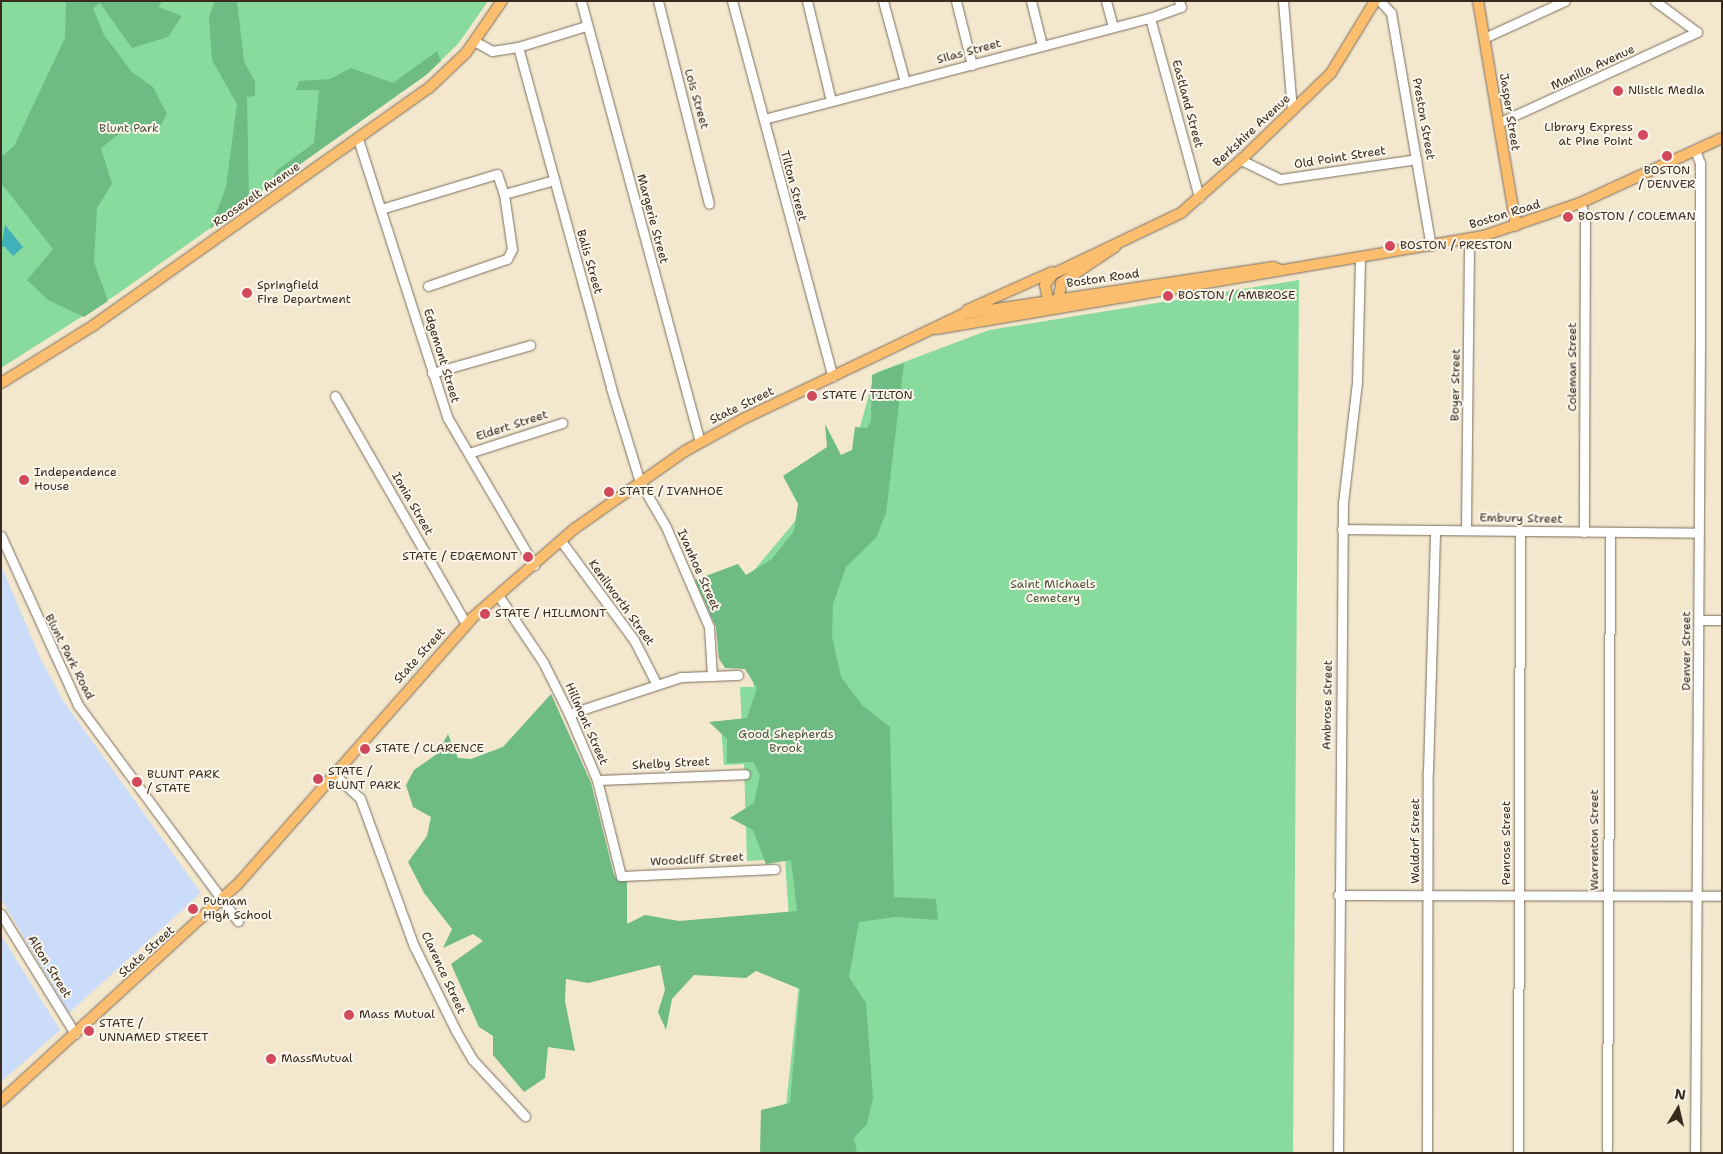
<!DOCTYPE html>
<style>
body{margin:0}
#map{position:relative;width:1723px;height:1154px;overflow:hidden;background:#f3e7ce;font-family:"Shantell Sans",sans-serif}
div>[style]{position:absolute}
.built>*{inset:0;background:#cadcf9}
.green>*{inset:0;background:#88db9d}
.forest>*{inset:0;background:#6ebb84}
.water>*{inset:0;background:#40b0b9}
.roads{filter:drop-shadow(0 0 1px #7b6c5c) drop-shadow(0 0 1px #7b6c5c)}
.minor>*{height:9px;margin:-4.5px;padding:0 4.5px;transform-origin:4.5px;border-radius:4.5px;background:#fff}
.major>*{height:10px;margin:-5px;padding:0 5px;transform-origin:5px;border-radius:5px;background:#fbbd6e}
.dots>*{width:14px;height:14px;translate:-50% -50%;box-sizing:border-box;border:2px solid #fbf7ec;border-radius:50%}
span{translate:-50% -50%;white-space:nowrap;text-align:center;line-height:1.15;-webkit-text-stroke:4px #fbf7ec;paint-order:stroke}
.street-label{font-size:12px;color:#3b2a1e}
.poi-label{font-size:12px;color:#3b2a1e}
.left{translate:0 -50%;text-align:left}
.right{translate:-100% -50%;text-align:right}
.park-label{font-size:12px;color:#4e563e}
.frame{position:absolute;inset:0;border:2px solid #3b2a1e;pointer-events:none}
.north{position:absolute;left:1653px;top:1084px;width:50px;height:50px;-webkit-text-stroke:4px #fbf7ec;paint-order:stroke;rotate:9deg;font-size:14px;font-weight:700;line-height:20px;text-align:center;color:#3b2a1e}
.north::after{content:'';display:block;margin:auto;width:18px;height:22px;background:#3b2a1e;clip-path:polygon(50% 0,100% 100%,50% 72%,0 100%)}
</style>
<div id="map">
<div class="built">
<div style="clip-path:polygon(1px 565px,41px 660px,64px 702px,201px 893px,69px 1013px,1px 899px)"></div>
<div style="clip-path:polygon(1px 935px,60px 1030px,1px 1082px)"></div>
</div>
<div class="green">
<div style="clip-path:polygon(1px 1px,488px 1px,458px 44px,426px 75px,116px 295px,1px 368px)"></div>
<div style="clip-path:polygon(1299px 280px,1293px 1153px,781px 1153px,806px 918px,789px 919px,785px 859px,747px 861px,744px 764px,724px 765px,721px 727px,742px 726px,740px 687px,754px 687px,749px 667px,750px 575px,853px 452px,875px 373px,989px 330px)"></div>
</div>
<div class="forest">
<div style="clip-path:polygon(66px 1px,163px 1px,158px 7px,182px 16px,168px 37px,132px 48px,100px 3px,93px 8px,104px 35px,132px 72px,153px 87px,167px 114px,161px 125px,118px 135px,101px 148px,112px 184px,97px 208px,94px 262px,108px 301px,84px 317px,48px 300px,27px 280px,53px 249px,1px 183px,1px 157px,14px 146px,65px 38px)"></div>
<div style="clip-path:polygon(215px 1px,237px 1px,244px 61px,255px 82px,255px 96px,247px 97px,249px 201px,210px 229px,226px 187px,237px 104px,212px 60px,209px 17px)"></div>
<div style="clip-path:polygon(437px 51px,441px 61px,426px 75px,276px 181px,272px 179px,276px 171px,314px 143px,319px 90px,296px 90px,299px 81px,330px 79px,351px 68px,393px 83px)"></div>
<div style="clip-path:polygon(904px 363px,886px 513px,876px 538px,846px 567px,833px 604px,832px 636px,841px 677px,862px 705px,890px 727px,894px 897px,936px 899px,938px 920px,896px 917px,859px 922px,849px 977px,866px 1003px,873px 1098px,867px 1124px,854px 1138px,857px 1153px,760px 1153px,761px 1110px,790px 1103px,800px 989px,756px 971px,746px 978px,694px 975px,672px 999px,666px 1030px,658px 1012px,665px 990px,660px 965px,588px 983px,566px 979px,565px 1001px,575px 1051px,548px 1047px,545px 1078px,524px 1092px,493px 1055px,493px 1036px,479px 1027px,451px 964px,483px 941px,473px 934px,443px 948px,452px 929px,424px 893px,408px 862px,427px 836px,431px 817px,413px 807px,406px 785px,414px 770px,437px 754px,448px 734px,458px 758px,471px 759px,503px 747px,551px 694px,591px 783px,614px 875px,618px 881px,627px 881px,627px 924px,645px 915px,679px 921px,797px 911px,791px 860px,766px 864px,753px 830px,730px 818px,754px 803px,760px 775px,753px 762px,727px 763px,727px 739px,709px 722px,747px 718px,757px 688px,745px 669px,725px 668px,719px 659px,716px 627px,695px 580px,738px 564px,746px 575px,772px 559px,794px 531px,798px 504px,783px 476px,827px 447px,825px 424px,841px 455px,852px 450px,855px 427px,867px 428px,871px 421px,872px 375px)"></div>
</div>
<div class="water">
<div style="clip-path:polygon(5px 225px,23px 247px,13px 256px,4px 246px,1px 248px)"></div>
</div>
<div class="roads">
<div class="minor">
<div style="left:581px;top:1px;width:457px;rotate:74.9deg"></div>
<div style="left:658px;top:1px;width:209px;rotate:75.9deg"></div>
<div style="left:732px;top:1px;width:389px;rotate:75deg"></div>
<div style="left:807px;top:1px;width:103px;rotate:76.5deg"></div>
<div style="left:883px;top:1px;width:84px;rotate:74.8deg"></div>
<div style="left:956px;top:1px;width:66px;rotate:76deg"></div>
<div style="left:1031px;top:1px;width:45px;rotate:76deg"></div>
<div style="left:1106px;top:1px;width:27px;rotate:75deg"></div>
<div style="left:1283px;top:1px;width:110px;rotate:85.3deg"></div>
<div style="left:1380px;top:1px;width:16px;rotate:47deg"></div>
<div style="left:1391px;top:13px;width:236px;rotate:80.3deg"></div>
<div style="left:1150px;top:18px;width:186px;rotate:74.7deg"></div>
<div style="left:1484px;top:38px;width:89px;rotate:-24.6deg"></div>
<div style="left:476px;top:42px;width:18px;rotate:29deg"></div>
<div style="left:492px;top:51px;width:26px;rotate:-9deg"></div>
<div style="left:518px;top:47px;width:71px;rotate:-17.2deg"></div>
<div style="left:518px;top:47px;width:353px;rotate:74.7deg"></div>
<div style="left:611px;top:388px;width:98px;rotate:72.9deg"></div>
<div style="left:640px;top:482px;width:52px;rotate:60deg"></div>
<div style="left:666px;top:527px;width:109px;rotate:66.7deg"></div>
<div style="left:709px;top:627px;width:49px;rotate:86.5deg"></div>
<div style="left:764px;top:119px;width:399px;rotate:-14.7deg"></div>
<div style="left:1150px;top:18px;width:33px;rotate:-20deg"></div>
<div style="left:1181px;top:7px;width:6px;rotate:-108deg"></div>
<div style="left:1498px;top:123px;width:219px;rotate:-24.6deg"></div>
<div style="left:1697px;top:32px;width:52px;rotate:-143.6deg"></div>
<div style="left:358px;top:139px;width:292px;rotate:72.2deg"></div>
<div style="left:447px;top:417px;width:172px;rotate:59.6deg"></div>
<div style="left:1695px;top:150px;width:14px;rotate:69deg"></div>
<div style="left:1700px;top:163px;width:180px;rotate:90deg"></div>
<div style="left:1700px;top:343px;width:810px;rotate:90.35deg"></div>
<div style="left:1241px;top:160px;width:43px;rotate:26deg"></div>
<div style="left:1280px;top:179px;width:138px;rotate:-8.3deg"></div>
<div style="left:1580px;top:203px;width:14px;rotate:69deg"></div>
<div style="left:1585px;top:216px;width:316px;rotate:90.2deg"></div>
<div style="left:381px;top:209px;width:121px;rotate:-16.8deg"></div>
<div style="left:497px;top:174px;width:21px;rotate:71deg"></div>
<div style="left:428px;top:286px;width:83px;rotate:-18.9deg"></div>
<div style="left:507px;top:259px;width:11px;rotate:-63deg"></div>
<div style="left:512px;top:249px;width:56px;rotate:-98.3deg"></div>
<div style="left:504px;top:194px;width:52px;rotate:-15.6deg"></div>
<div style="left:432px;top:373px;width:102px;rotate:-15.9deg"></div>
<div style="left:335px;top:396px;width:263px;rotate:60.1deg"></div>
<div style="left:469px;top:453px;width:98px;rotate:-17.9deg"></div>
<div style="left:1342px;top:529px;width:357px;rotate:0.6deg"></div>
<div style="left:1466px;top:530px;width:290px;rotate:-89.4deg"></div>
<div style="left:1px;top:536px;width:186px;rotate:65.5deg"></div>
<div style="left:78px;top:705px;width:269px;rotate:53.5deg"></div>
<div style="left:561px;top:541px;width:123px;rotate:53.6deg"></div>
<div style="left:634px;top:640px;width:48px;rotate:62.9deg"></div>
<div style="left:498px;top:595px;width:81px;rotate:56.1deg"></div>
<div style="left:543px;top:662px;width:58px;rotate:63.4deg"></div>
<div style="left:569px;top:714px;width:72px;rotate:67deg"></div>
<div style="left:597px;top:780px;width:99px;rotate:76deg"></div>
<div style="left:621px;top:876px;width:154px;rotate:-2.6deg"></div>
<div style="left:1700px;top:620px;width:22px"></div>
<div style="left:569px;top:714px;width:118px;rotate:-18.3deg"></div>
<div style="left:681px;top:677px;width:57px;rotate:-2deg"></div>
<div style="left:335px;top:775px;width:34px;rotate:43deg"></div>
<div style="left:360px;top:798px;width:158px;rotate:70deg"></div>
<div style="left:414px;top:946px;width:95px;rotate:63.7deg"></div>
<div style="left:456px;top:1031px;width:32px;rotate:60deg"></div>
<div style="left:472px;top:1059px;width:78px;rotate:47.1deg"></div>
<div style="left:597px;top:780px;width:148px;rotate:-2.3deg"></div>
<div style="left:1338px;top:895px;width:384px;rotate:0.1deg"></div>
<div style="left:1px;top:914px;width:141px;rotate:58.3deg"></div>
<div style="left:1607px;top:1149px;width:617px;rotate:-89.72deg"></div>
<div style="left:1338px;top:1153px;width:650px;rotate:-89.56deg"></div>
<div style="left:1343px;top:503px;width:122px;rotate:-83.4deg"></div>
<div style="left:1357px;top:382px;width:124px;rotate:-88.6deg"></div>
<div style="left:1427px;top:1153px;width:382px;rotate:-89.9deg"></div>
<div style="left:1428px;top:771px;width:241px;rotate:-88.3deg"></div>
<div style="left:1518px;top:1153px;width:620px;rotate:-89.82deg"></div>
</div>
<div class="major">
<div style="left:1478px;top:1px;width:228px;rotate:80.4deg"></div>
<div style="left:1058px;top:303px;width:20px;rotate:-81deg"></div>
<div style="left:1061px;top:283px;width:65px;rotate:-33.7deg"></div>
<div style="left:1049px;top:304px;width:19px;rotate:-102deg"></div>
<div style="left:1045px;top:285px;width:14px;rotate:-54deg"></div>
<div style="left:1053px;top:274px;width:142px;rotate:-25.5deg"></div>
<div style="left:1181px;top:213px;width:83px;rotate:-41.6deg"></div>
<div style="left:1243px;top:158px;width:122px;rotate:-44deg"></div>
<div style="left:1331px;top:73px;width:84px;rotate:-58.6deg"></div>
<div style="left:967px;top:310px;width:93px;rotate:-24.1deg"></div>
<div style="left:936px;top:329px;width:555px;rotate:-9.65deg"></div>
<div style="left:1483px;top:236px;width:102px;rotate:-18.8deg"></div>
<div style="left:1580px;top:203px;width:156px;rotate:-24.6deg"></div>
<div style="left:1px;top:383px;width:110px;rotate:-31.9deg"></div>
<div style="left:94px;top:325px;width:410px;rotate:-35.3deg"></div>
<div style="left:429px;top:88px;width:51px;rotate:-43.4deg"></div>
<div style="left:466px;top:53px;width:63px;rotate:-55.3deg"></div>
<div style="left:1px;top:1101px;width:320px;rotate:-42.5deg"></div>
<div style="left:237px;top:885px;width:356px;rotate:-48.6deg"></div>
<div style="left:472px;top:618px;width:135px;rotate:-41.1deg"></div>
<div style="left:574px;top:529px;width:136px;rotate:-35.1deg"></div>
<div style="left:685px;top:451px;width:68px;rotate:-28.8deg"></div>
<div style="left:745px;top:418px;width:242px;rotate:-25.5deg"></div>
<div style="left:963px;top:314px;width:314px;rotate:-8.6deg"></div>
<div style="left:1273px;top:267px;width:9px;rotate:21deg"></div>
</div>
</div>
<div class="dots">
<div style="left:1618px;top:91px;background:#d1495b"></div>
<div style="left:1643px;top:135px;background:#d1495b"></div>
<div style="left:1667px;top:156px;background:#d1495b"></div>
<div style="left:1568px;top:217px;background:#d1495b"></div>
<div style="left:1390px;top:246px;background:#d1495b"></div>
<div style="left:247px;top:293px;background:#d1495b"></div>
<div style="left:1168px;top:296px;background:#d1495b"></div>
<div style="left:812px;top:396px;background:#d1495b"></div>
<div style="left:24px;top:480px;background:#d1495b"></div>
<div style="left:609px;top:492px;background:#d1495b"></div>
<div style="left:528px;top:557px;background:#d1495b"></div>
<div style="left:485px;top:614px;background:#d1495b"></div>
<div style="left:365px;top:749px;background:#d1495b"></div>
<div style="left:318px;top:779px;background:#d1495b"></div>
<div style="left:137px;top:782px;background:#d1495b"></div>
<div style="left:193px;top:909px;background:#d1495b"></div>
<div style="left:349px;top:1015px;background:#d1495b"></div>
<div style="left:89px;top:1031px;background:#d1495b"></div>
<div style="left:271px;top:1059px;background:#d1495b"></div>
</div>
<div class="street-label">
<span style="left:969px;top:52px;rotate:-15deg">Silas Street</span>
<span style="left:1593px;top:68px;rotate:-25deg">Manilla Avenue</span>
<span style="left:696px;top:99px;rotate:74deg">Lois Street</span>
<span style="left:1187px;top:104px;rotate:75deg">Eastland Street</span>
<span style="left:1509px;top:112px;rotate:81deg">Jasper Street</span>
<span style="left:1423px;top:119px;rotate:80deg">Preston Street</span>
<span style="left:1252px;top:131px;rotate:-43deg">Berkshire Avenue</span>
<span style="left:1340px;top:158px;rotate:-9deg">Old Point Street</span>
<span style="left:793px;top:186px;rotate:75deg">Tilton Street</span>
<span style="left:257px;top:195px;rotate:-35deg">Roosevelt Avenue</span>
<span style="left:1505px;top:215px;rotate:-17deg">Boston Road</span>
<span style="left:652px;top:219px;rotate:75deg">Margerie Street</span>
<span style="left:589px;top:262px;rotate:74deg">Balis Street</span>
<span style="left:1103px;top:279px;rotate:-8deg">Boston Road</span>
<span style="left:441px;top:356px;rotate:73deg">Edgemont Street</span>
<span style="left:1573px;top:367px;rotate:-90deg">Coleman Street</span>
<span style="left:1456px;top:385px;rotate:-89deg">Boyer Street</span>
<span style="left:742px;top:406px;rotate:-26deg">State Street</span>
<span style="left:512px;top:426px;rotate:-18deg">Eldert Street</span>
<span style="left:412px;top:504px;rotate:60deg">Ionia Street</span>
<span style="left:1521px;top:519px;rotate:1deg">Embury Street</span>
<span style="left:698px;top:570px;rotate:66deg">Ivanhoe Street</span>
<span style="left:621px;top:603px;rotate:54deg">Kenilworth Street</span>
<span style="left:1687px;top:651px;rotate:-90deg">Denver Street</span>
<span style="left:420px;top:656px;rotate:-48deg">State Street</span>
<span style="left:69px;top:657px;rotate:63deg">Blunt Park Road</span>
<span style="left:1328px;top:705px;rotate:-89deg">Ambrose Street</span>
<span style="left:586px;top:724px;rotate:66deg">Hillmont Street</span>
<span style="left:671px;top:764px;rotate:-3deg">Shelby Street</span>
<span style="left:1595px;top:840px;rotate:-90deg">Warrenton Street</span>
<span style="left:1416px;top:841px;rotate:-90deg">Waldorf Street</span>
<span style="left:1507px;top:843px;rotate:-90deg">Penrose Street</span>
<span style="left:697px;top:860px;rotate:-3deg">Woodcliff Street</span>
<span style="left:147px;top:952px;rotate:-42deg">State Street</span>
<span style="left:49px;top:967px;rotate:58deg">Alton Street</span>
<span style="left:443px;top:973px;rotate:65deg">Clarence Street</span>
</div>
<div class="poi-label">
<span class="left" style="left:1628px;top:91px">Nlistic Media</span>
<span class="right" style="left:1633px;top:135px">Library Express<br>at Pine Point</span>
<span style="left:1667px;top:178px">BOSTON<br>/ DENVER</span>
<span class="left" style="left:1578px;top:217px">BOSTON / COLEMAN</span>
<span class="left" style="left:1400px;top:246px">BOSTON / PRESTON</span>
<span class="left" style="left:257px;top:293px">Springfield<br>Fire Department</span>
<span class="left" style="left:1178px;top:296px">BOSTON / AMBROSE</span>
<span class="left" style="left:822px;top:396px">STATE / TILTON</span>
<span class="left" style="left:34px;top:480px">Independence<br>House</span>
<span class="left" style="left:619px;top:492px">STATE / IVANHOE</span>
<span class="right" style="left:518px;top:557px">STATE / EDGEMONT</span>
<span class="left" style="left:495px;top:614px">STATE / HILLMONT</span>
<span class="left" style="left:375px;top:749px">STATE / CLARENCE</span>
<span class="left" style="left:328px;top:779px">STATE /<br>BLUNT PARK</span>
<span class="left" style="left:147px;top:782px">BLUNT PARK<br>/ STATE</span>
<span class="left" style="left:203px;top:909px">Putnam<br>High School</span>
<span class="left" style="left:359px;top:1015px">Mass Mutual</span>
<span class="left" style="left:99px;top:1031px">STATE /<br>UNNAMED STREET</span>
<span class="left" style="left:281px;top:1059px">MassMutual</span>
</div>
<div class="park-label">
<span style="left:129px;top:129px">Blunt Park</span>
<span style="left:1053px;top:592px">Saint Michaels<br>Cemetery</span>
<span style="left:786px;top:742px">Good Shepherds<br>Brook</span>
</div>
<div class="frame"></div>
<div class="north">N</div>
</div>
